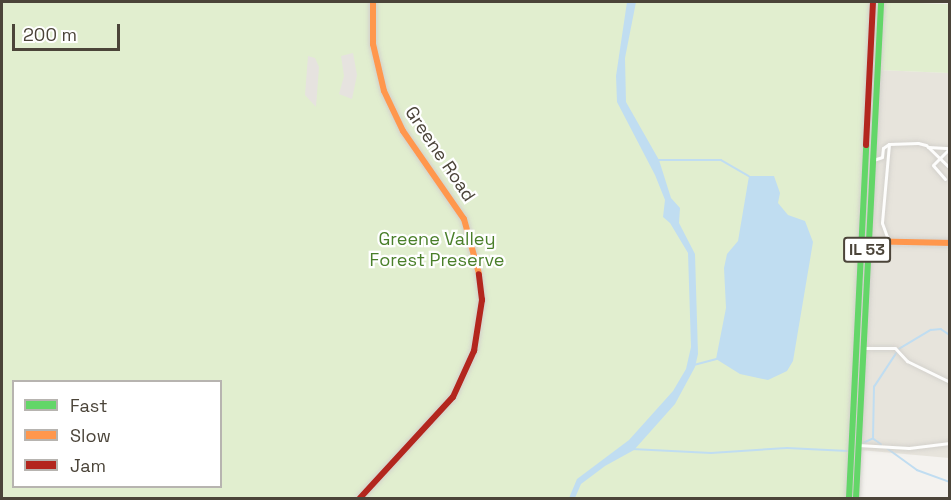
<!DOCTYPE html>
<style>
body{margin:0}
#map{position:relative;width:951px;height:500px;overflow:hidden;background:#f4f2ee;font-family:"Space Grotesk",sans-serif}
div>[style]{position:absolute}
.residential>*{inset:0;background:#e7e4dc}
.green>*{inset:0;background:#e1eecf}
.parking>*{inset:0;background:#e6e3df}
.water>*{inset:0;background:#c0ddf1}
.stream>*{height:1.5px;margin:-0.75px;padding:0 0.75px;transform-origin:0.75px;border-radius:0.75px;background:#c0ddf1}
.roads{filter:drop-shadow(0 0 2px #d2d0cb) drop-shadow(0 0 2px #d2d0cb)}
.street>*{height:3px;margin:-1.5px;padding:0 1.5px;transform-origin:1.5px;border-radius:1.5px;background:#fdfdfc}
.fast>*{height:6px;margin:-3px;padding:0 3px;transform-origin:3px;border-radius:3px;background:#63d668}
.slow>*{height:6px;margin:-3px;padding:0 3px;transform-origin:3px;border-radius:3px;background:#ff974d}
.jam>*{height:6px;margin:-3px;padding:0 3px;transform-origin:3px;border-radius:3px;background:#b3261e}
span{translate:-50% -50%;white-space:nowrap;text-align:center;line-height:1.15;-webkit-text-stroke:4.5px #fff;paint-order:stroke}
.shield-label span{padding:2px 4px;background:#fff;border:2px solid;border-radius:4px;-webkit-text-stroke-width:0}
.shield-label{font-size:16px;color:#4b4439;font-weight:700}
.street-label{font-size:18px;color:#4b4439}
.park-label{font-size:18px;color:#4a7f2a}
.frame{position:absolute;inset:0;border:3px solid #4b4439;pointer-events:none}
.legend{position:absolute;left:12px;top:380px;width:210px;height:108px;box-sizing:border-box;background:#fff;border:2px solid #b7b4b0;margin:0;padding:8px 10px;list-style:none;font-size:18px;color:#4b4439}
.legend li{display:flex;align-items:center;gap:12px;height:30px}
.legend b{width:30px;border:2px solid #b7b4b0}
.scale{position:absolute;left:12px;top:24px;width:108px;height:27px;box-sizing:border-box;border:3px solid #4b4439;border-top:0;padding-left:8px;font-size:18px;line-height:21px;white-space:nowrap;color:#4b4439;-webkit-text-stroke:4px #fff;paint-order:stroke}
</style>
<div id="map">
<div class="residential">
<div style="clip-path:polygon(878px 70px,949px 73px,949px 241px,871px 237px)"></div>
<div style="clip-path:polygon(880px 245px,949px 247px,949px 458px,860px 450px,870px 249px)"></div>
</div>
<div class="green">
<div style="clip-path:polygon(evenodd,2px 2px,872px 2px,846px 498px,2px 498px,2px 2px,14px 382px,220px 382px,220px 486px,14px 486px,14px 382px)"></div>
<div style="clip-path:polygon(884px 2px,949px 4px,949px 73px,878px 70px)"></div>
</div>
<div class="parking">
<div style="clip-path:polygon(353px 53px,357px 75px,352px 99px,339px 94px,344px 76px,341px 56px)"></div>
<div style="clip-path:polygon(308px 56px,315px 58px,319px 67px,316px 107px,305px 95px)"></div>
</div>
<div class="water">
<div style="clip-path:polygon(627px 2px,636px 2px,625px 58px,626px 102px,659px 160px,671px 198px,680px 208px,679px 223px,695px 254px,698px 354px,695px 367px,675px 404px,634px 450px,605px 466px,581px 484px,575px 498px,569px 498px,577px 479px,629px 440px,673px 391px,686px 369px,691px 347px,688px 253px,670px 223px,663px 217px,665px 200px,655px 175px,617px 102px,616px 76px)"></div>
<div style="clip-path:polygon(749px 176px,774px 176px,780px 193px,778px 203px,788px 215px,805px 221px,813px 242px,793px 361px,787px 371px,768px 380px,740px 374px,716px 359px,726px 308px,724px 268px,727px 254px,738px 241px)"></div>
</div>
<div class="stream">
<div style="left:659px;top:160px;width:62px"></div>
<div style="left:721px;top:160px;width:32px;rotate:30deg"></div>
<div style="left:899px;top:349px;width:37px;rotate:-31deg"></div>
<div style="left:931px;top:330px;width:10px;rotate:-6deg"></div>
<div style="left:941px;top:329px;width:11px;rotate:34deg"></div>
<div style="left:694px;top:365px;width:23px;rotate:-15deg"></div>
<div style="left:873px;top:439px;width:52px;rotate:-88.9deg"></div>
<div style="left:874px;top:387px;width:42px;rotate:-56.7deg"></div>
<div style="left:874px;top:439px;width:9px;rotate:36deg"></div>
<div style="left:863px;top:443px;width:10px;rotate:-24deg"></div>
<div style="left:887px;top:448px;width:37px;rotate:36deg"></div>
<div style="left:917px;top:470px;width:35px;rotate:20deg"></div>
<div style="left:632px;top:449px;width:79px;rotate:2.9deg"></div>
<div style="left:711px;top:453px;width:76px;rotate:-3.8deg"></div>
<div style="left:787px;top:448px;width:61px;rotate:2.8deg"></div>
</div>
<div class="roads">
<div class="street">
<div style="left:889px;top:144px;width:79px;rotate:95.1deg"></div>
<div style="left:882px;top:223px;width:20px;rotate:70deg"></div>
<div style="left:928px;top:147px;width:22px;rotate:3deg"></div>
<div style="left:873px;top:160px;width:9px;rotate:-18deg"></div>
<div style="left:882px;top:157px;width:9px;rotate:-84deg"></div>
<div style="left:883px;top:148px;width:7px;rotate:-34deg"></div>
<div style="left:889px;top:144px;width:29px;rotate:-2deg"></div>
<div style="left:918px;top:143px;width:8px;rotate:14deg"></div>
<div style="left:926px;top:145px;width:30px;rotate:44deg"></div>
<div style="left:945px;top:179px;width:18px;rotate:-131deg"></div>
<div style="left:933px;top:165px;width:24px;rotate:-45deg"></div>
<div style="left:864px;top:348px;width:31px"></div>
<div style="left:895px;top:348px;width:18px;rotate:47deg"></div>
<div style="left:907px;top:361px;width:48px;rotate:26deg"></div>
<div style="left:858px;top:445px;width:51px;rotate:3.4deg"></div>
<div style="left:909px;top:448px;width:41px;rotate:-7deg"></div>
</div>
<div class="fast">
<div style="left:849px;top:498px;width:353px;rotate:-87.2deg"></div>
<div style="left:856px;top:498px;width:497px;rotate:-87.1deg"></div>
</div>
<div class="slow">
<div style="left:373px;top:2px;width:42px;rotate:90deg"></div>
<div style="left:373px;top:44px;width:48px;rotate:76.8deg"></div>
<div style="left:384px;top:91px;width:44px;rotate:64.6deg"></div>
<div style="left:403px;top:131px;width:107px;rotate:55.3deg"></div>
<div style="left:464px;top:219px;width:57px;rotate:74.7deg"></div>
<div style="left:861px;top:241px;width:89px;rotate:1.3deg"></div>
</div>
<div class="jam">
<div style="left:866px;top:145px;width:143px;rotate:-87.2deg"></div>
<div style="left:360px;top:498px;width:137px;rotate:-47.4deg"></div>
<div style="left:453px;top:397px;width:51px;rotate:-65.5deg"></div>
<div style="left:474px;top:351px;width:52px;rotate:-81.1deg"></div>
<div style="left:482px;top:300px;width:26px;rotate:-97deg"></div>
</div>
</div>
<div class="shield-label">
<span style="left:867px;top:250px">IL 53</span>
</div>
<div class="street-label">
<span style="left:440px;top:154px;rotate:56deg">Greene Road</span>
</div>
<div class="park-label">
<span style="left:437px;top:250px">Greene Valley<br>Forest Preserve</span>
</div>
<div class="frame"></div>
<ul class="legend">
<li><b style="height:8px;background:#63d668"></b>Fast</li>
<li><b style="height:8px;background:#ff974d"></b>Slow</li>
<li><b style="height:8px;background:#b3261e"></b>Jam</li>
</ul>
<div class="scale">200 m</div>
</div>
